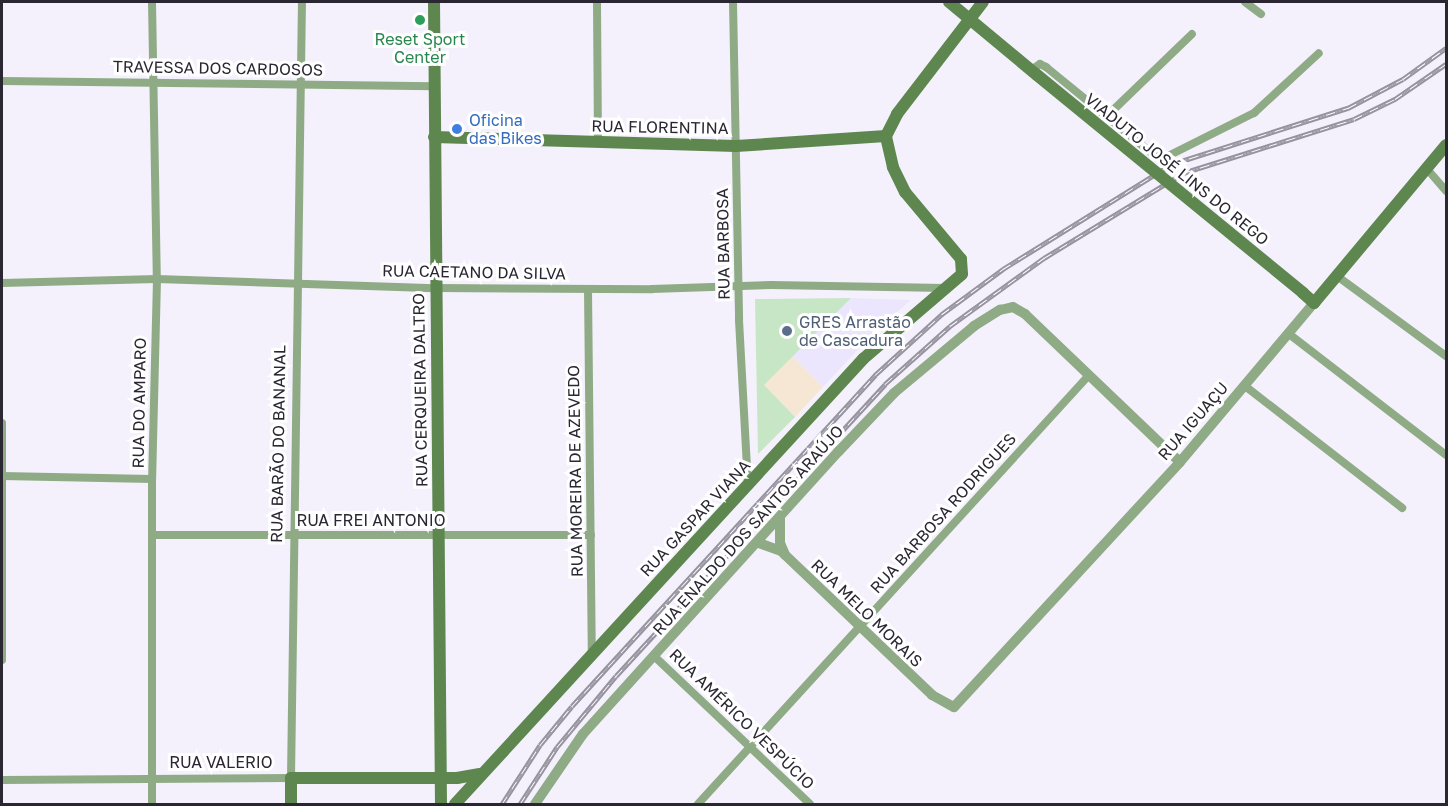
<!DOCTYPE html>
<meta charset="utf-8">
<style>
body{margin:0}
#map{position:relative;width:1448px;height:806px;overflow:hidden;background:#f4f1fd;font-family:"Golos Text",sans-serif}
div>[style]{position:absolute}
.built>*{inset:0;background:#ebe6fd}
.industrial>*{inset:0;background:#f5e7d3}
.green>*{inset:0;background:#c7e6c5}
.minor>*{height:8px;margin:-4px;padding:0 4px;transform-origin:4px;border-radius:4px;background:#8fab85}
.tertiary>*{height:10px;margin:-5px;padding:0 5px;transform-origin:5px;border-radius:5px;background:#8fab85}
.secondary>*{height:12px;margin:-6px;padding:0 6px;transform-origin:6px;border-radius:6px;background:#5e874f}
.rail>*{height:5px;margin-top:-2.5px;transform-origin:0;background:repeating-linear-gradient(90deg,#fff 0 9px,#96939f 0 18px);box-sizing:border-box;border-block:2px solid #96939f}
.secondary-bridge>*{height:12px;margin:-6px;padding:0 6px;transform-origin:6px;border-radius:6px;background:#5e874f}
.dots>*{width:16px;height:16px;translate:-50% -50%;box-sizing:border-box;border:3px solid #fff;border-radius:50%}
span{translate:-50% -50%;white-space:nowrap;text-align:center;line-height:1.15;-webkit-text-stroke:6px #fff;paint-order:stroke}
.leisure-label{font-size:16px;color:#27864d}
.street-label{font-size:16px;color:#2a2733}
.shop-label{font-size:16px;color:#366cbe}
.left{translate:0 -50%;text-align:left}
.service-label{font-size:16px;color:#4e5e75}
.frame{position:absolute;inset:0;border:3px solid #2a2733;pointer-events:none}
</style>
<div id="map">
<div class="built">
<div style="clip-path:polygon(851px 298px,911px 300px,873px 333px,823px 387px,792px 356px)"></div>
</div>
<div class="industrial">
<div style="clip-path:polygon(792px 356px,823px 387px,795px 417px,763px 385px)"></div>
</div>
<div class="green">
<div style="clip-path:polygon(851px 298px,764px 385px,795px 417px,758px 454px,755px 299px)"></div>
</div>
<div class="minor">
<div style="left:152px;top:2px;width:277px;rotate:89deg"></div>
<div style="left:157px;top:279px;width:200px;rotate:91.4deg"></div>
<div style="left:152px;top:479px;width:325px;rotate:90deg"></div>
<div style="left:597px;top:2px;width:141px;rotate:89.6deg"></div>
<div style="left:733px;top:2px;width:318px;rotate:88.9deg"></div>
<div style="left:739px;top:320px;width:166px;rotate:86.9deg"></div>
<div style="left:1245px;top:2px;width:20px;rotate:37deg"></div>
<div style="left:1031px;top:70px;width:11px;rotate:-34deg"></div>
<div style="left:1040px;top:64px;width:7px;rotate:27deg"></div>
<div style="left:1046px;top:67px;width:141px;rotate:39.2deg"></div>
<div style="left:1155px;top:156px;width:9px;rotate:13deg"></div>
<div style="left:1164px;top:158px;width:101px;rotate:-26.6deg"></div>
<div style="left:1254px;top:113px;width:88px;rotate:-42.7deg"></div>
<div style="left:2px;top:81px;width:432px;rotate:0.7deg"></div>
<div style="left:1107px;top:116px;width:118px;rotate:-44deg"></div>
<div style="left:1427px;top:169px;width:29px;rotate:49deg"></div>
<div style="left:1337px;top:276px;width:135px;rotate:36.3deg"></div>
<div style="left:2px;top:283px;width:155px;rotate:-1.5deg"></div>
<div style="left:157px;top:279px;width:278px;rotate:1.9deg"></div>
<div style="left:435px;top:288px;width:217px;rotate:0.3deg"></div>
<div style="left:652px;top:289px;width:119px;rotate:-1.9deg"></div>
<div style="left:771px;top:285px;width:174px;rotate:1deg"></div>
<div style="left:588px;top:289px;width:365px;rotate:89.4deg"></div>
<div style="left:1289px;top:334px;width:198px;rotate:37.6deg"></div>
<div style="left:1245px;top:386px;width:199px;rotate:37.8deg"></div>
<div style="left:2px;top:423px;width:237px;rotate:90deg"></div>
<div style="left:2px;top:476px;width:150px;rotate:1.1deg"></div>
<div style="left:152px;top:535px;width:439px"></div>
<div style="left:654px;top:656px;width:215px;rotate:43.5deg"></div>
<div style="left:2px;top:780px;width:289px;rotate:-0.4deg"></div>
<div style="left:291px;top:778px;width:776px;rotate:-89.19deg"></div>
<div style="left:698px;top:804px;width:580px;rotate:-47.65deg"></div>
</div>
<div class="tertiary">
<div style="left:780px;top:519px;width:24px;rotate:90deg"></div>
<div style="left:780px;top:543px;width:13px;rotate:67deg"></div>
<div style="left:759px;top:543px;width:23px;rotate:20deg"></div>
<div style="left:781px;top:551px;width:209px;rotate:43.6deg"></div>
<div style="left:932px;top:695px;width:25px;rotate:29deg"></div>
<div style="left:954px;top:707px;width:333px;rotate:-47.3deg"></div>
<div style="left:1180px;top:462px;width:208px;rotate:-49.9deg"></div>
<div style="left:535px;top:804px;width:85px;rotate:-55.6deg"></div>
<div style="left:583px;top:734px;width:382px;rotate:-47.9deg"></div>
<div style="left:839px;top:451px;width:80px;rotate:-46.5deg"></div>
<div style="left:894px;top:393px;width:104px;rotate:-39.9deg"></div>
<div style="left:974px;top:326px;width:31px;rotate:-32deg"></div>
<div style="left:1000px;top:310px;width:13px;rotate:-13deg"></div>
<div style="left:1013px;top:307px;width:14px;rotate:30deg"></div>
<div style="left:1025px;top:314px;width:214px;rotate:43.7deg"></div>
</div>
<div class="secondary">
<div style="left:434px;top:2px;width:802px;rotate:89.5deg"></div>
<div style="left:949px;top:2px;width:114px;rotate:39.7deg"></div>
<div style="left:434px;top:137px;width:302px;rotate:1.7deg"></div>
<div style="left:736px;top:146px;width:150px;rotate:-3.8deg"></div>
<div style="left:1303px;top:293px;width:15px;rotate:42deg"></div>
<div style="left:1314px;top:303px;width:206px;rotate:-50.1deg"></div>
<div style="left:291px;top:804px;width:26px;rotate:-90deg"></div>
<div style="left:291px;top:778px;width:166px"></div>
<div style="left:457px;top:778px;width:23px;rotate:-10deg"></div>
<div style="left:455px;top:804px;width:604px;rotate:-47.48deg"></div>
<div style="left:863px;top:359px;width:130px;rotate:-40.6deg"></div>
<div style="left:962px;top:274px;width:15px;rotate:-94deg"></div>
<div style="left:961px;top:259px;width:87px;rotate:-129.9deg"></div>
<div style="left:905px;top:192px;width:28px;rotate:-116deg"></div>
<div style="left:893px;top:167px;width:32px;rotate:-103deg"></div>
<div style="left:886px;top:136px;width:25px;rotate:-63deg"></div>
<div style="left:897px;top:114px;width:141px;rotate:-52.5deg"></div>
</div>
<div class="rail">
<div style="left:502px;top:804px;width:70px;rotate:-57.2deg"></div>
<div style="left:540px;top:745px;width:50px;rotate:-50.6deg"></div>
<div style="left:572px;top:706px;width:449px;rotate:-47.5deg"></div>
<div style="left:875px;top:375px;width:91px;rotate:-42.3deg"></div>
<div style="left:942px;top:314px;width:76px;rotate:-36.4deg"></div>
<div style="left:1003px;top:269px;width:199px;rotate:-31.9deg"></div>
<div style="left:1172px;top:164px;width:185px;rotate:-17.7deg"></div>
<div style="left:1348px;top:108px;width:62px;rotate:-27.8deg"></div>
<div style="left:1403px;top:79px;width:53px;rotate:-35.8deg"></div>
<div style="left:520px;top:804px;width:68px;rotate:-57deg"></div>
<div style="left:557px;top:747px;width:92px;rotate:-50.3deg"></div>
<div style="left:616px;top:676px;width:397px;rotate:-47.3deg"></div>
<div style="left:885px;top:384px;width:87px;rotate:-41.7deg"></div>
<div style="left:950px;top:326px;width:116px;rotate:-35.9deg"></div>
<div style="left:1044px;top:258px;width:163px;rotate:-31.4deg"></div>
<div style="left:1183px;top:173px;width:179px;rotate:-17.5deg"></div>
<div style="left:1354px;top:119px;width:46px;rotate:-26deg"></div>
<div style="left:1395px;top:99px;width:62px;rotate:-34.5deg"></div>
</div>
<div class="secondary-bridge">
<div style="left:1037px;top:75px;width:344px;rotate:39.3deg"></div>
</div>
<div class="dots">
<div style="left:420px;top:20px;background:#2e9e5b"></div>
<div style="left:457px;top:129px;background:#3f7fe0"></div>
<div style="left:787px;top:331px;background:#5c6f8a"></div>
</div>
<div class="leisure-label">
<span style="left:420px;top:48px">Reset Sport<br>Center</span>
</div>
<div class="street-label">
<span style="left:218px;top:68px;rotate:1deg">TRAVESSA DOS CARDOSOS</span>
<span style="left:660px;top:127px;rotate:1deg">RUA FLORENTINA</span>
<span style="left:1177px;top:169px;rotate:39deg">VIADUTO JOSÉ LINS DO REGO</span>
<span style="left:723px;top:244px;rotate:-91deg">RUA BARBOSA</span>
<span style="left:474px;top:272px;rotate:1deg">RUA CAETANO DA SILVA</span>
<span style="left:420px;top:390px;rotate:-91deg">RUA CERQUEIRA DALTRO</span>
<span style="left:139px;top:403px;rotate:-89deg">RUA DO AMPARO</span>
<span style="left:1193px;top:421px;rotate:-49deg">RUA IGUAÇU</span>
<span style="left:278px;top:444px;rotate:-89deg">RUA BARÃO DO BANANAL</span>
<span style="left:575px;top:471px;rotate:-91deg">RUA MOREIRA DE AZEVEDO</span>
<span style="left:943px;top:513px;rotate:-48deg">RUA BARBOSA RODRIGUES</span>
<span style="left:695px;top:518px;rotate:-47deg">RUA GASPAR VIANA</span>
<span style="left:371px;top:520px">RUA FREI ANTONIO</span>
<span style="left:748px;top:530px;rotate:-48deg">RUA ENALDO DOS SANTOS ARAÚJO</span>
<span style="left:867px;top:613px;rotate:44deg">RUA MELO MORAIS</span>
<span style="left:742px;top:719px;rotate:44deg">RUA AMÉRICO VESPÚCIO</span>
<span style="left:221px;top:762px">RUA VALERIO</span>
</div>
<div class="shop-label">
<span class="left" style="left:469px;top:129px">Oficina<br>das Bikes</span>
</div>
<div class="service-label">
<span class="left" style="left:799px;top:331px">GRES Arrastão<br>de Cascadura</span>
</div>
<div class="frame"></div>
</div>
